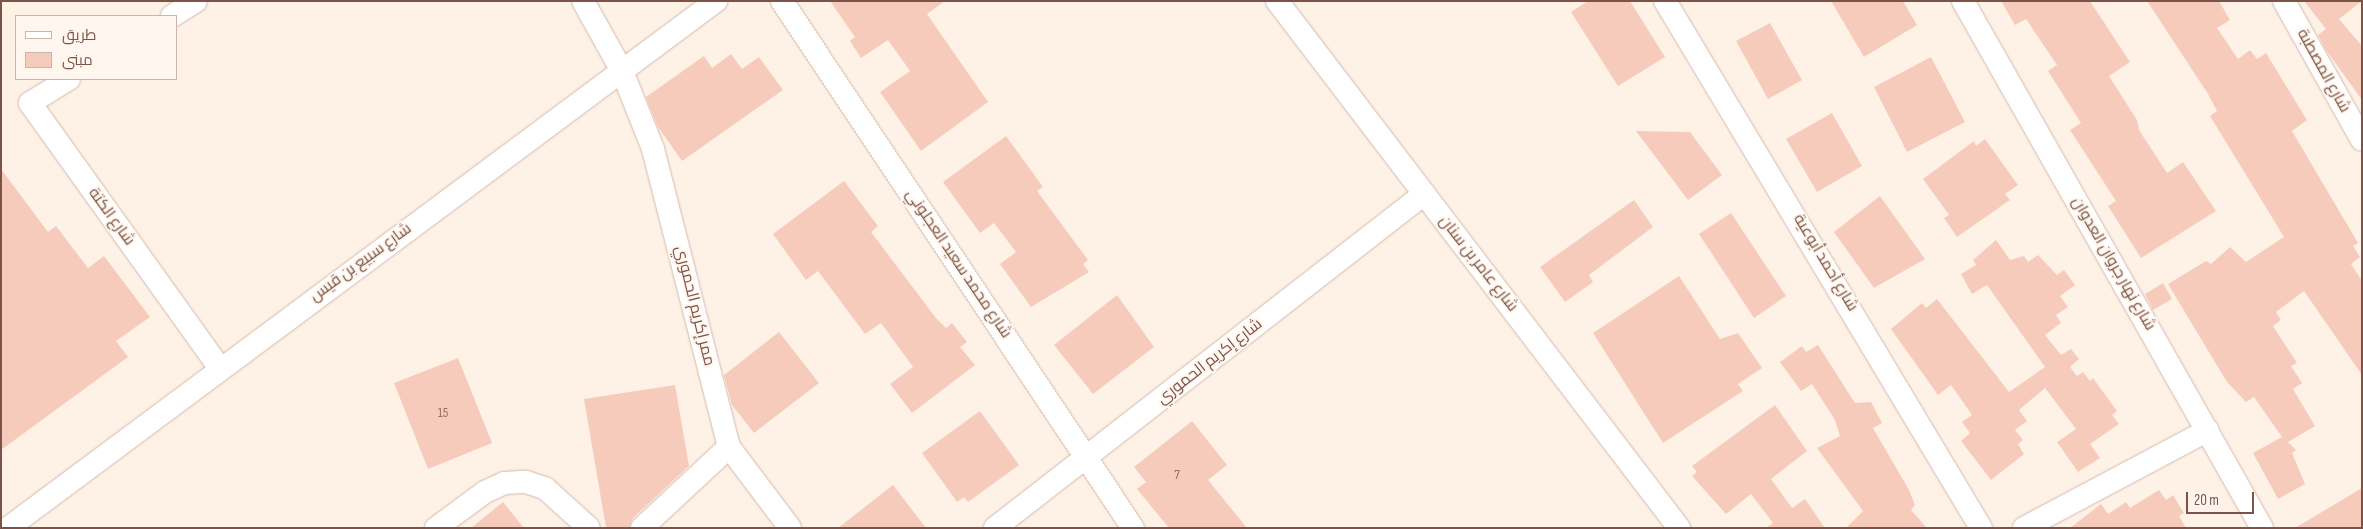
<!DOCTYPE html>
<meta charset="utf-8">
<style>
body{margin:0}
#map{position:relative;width:2363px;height:529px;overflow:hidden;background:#fef2e7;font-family:"Sofia Sans Condensed",Cairo,sans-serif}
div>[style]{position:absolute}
.building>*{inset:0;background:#f7cbbc}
.roads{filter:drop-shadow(0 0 1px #d5baae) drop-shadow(0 0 1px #d5baae)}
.minor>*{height:22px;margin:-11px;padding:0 11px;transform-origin:11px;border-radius:11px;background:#fff}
span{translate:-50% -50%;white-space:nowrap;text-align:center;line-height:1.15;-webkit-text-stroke:4px #fff7ef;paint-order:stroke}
.number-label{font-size:14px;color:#9a7165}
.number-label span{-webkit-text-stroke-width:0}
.street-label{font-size:16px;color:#7b5348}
.frame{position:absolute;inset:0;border:2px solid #7b5348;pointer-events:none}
.legend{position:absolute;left:15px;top:15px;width:162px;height:65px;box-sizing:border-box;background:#fff7ef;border:1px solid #cab5ac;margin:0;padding:6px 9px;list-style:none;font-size:15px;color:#7b5348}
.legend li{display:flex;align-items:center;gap:10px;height:25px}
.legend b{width:25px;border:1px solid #cab5ac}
.scale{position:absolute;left:2186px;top:492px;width:68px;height:22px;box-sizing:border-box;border:2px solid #7b5348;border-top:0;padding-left:6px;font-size:15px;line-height:18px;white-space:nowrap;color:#7b5348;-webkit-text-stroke:4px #fff7ef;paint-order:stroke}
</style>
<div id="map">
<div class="building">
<div style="clip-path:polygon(830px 1px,945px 1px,927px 14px,988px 102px,921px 151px,880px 92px,910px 71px,888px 40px,861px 58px,850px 41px,855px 37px)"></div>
<div style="clip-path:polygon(1588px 1px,1630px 1px,1665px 57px,1618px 86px,1571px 12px)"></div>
<div style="clip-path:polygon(1831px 1px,1903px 1px,1917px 25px,1864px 57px)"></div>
<div style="clip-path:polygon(2001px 1px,2090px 1px,2130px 62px,2109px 76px,2137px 120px,2139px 130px,2167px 173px,2183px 162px,2216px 211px,2141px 258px,2108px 206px,2116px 201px,2070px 130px,2081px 123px,2048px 71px,2057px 65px,2026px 19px,2015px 25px)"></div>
<div style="clip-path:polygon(2147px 1px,2219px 1px,2230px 20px,2217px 28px,2238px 59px,2250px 50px,2257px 59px,2266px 53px,2307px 120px,2292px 131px,2358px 243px,2353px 246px,2360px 257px,2351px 264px,2362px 281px,2362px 375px,2304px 291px,2276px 312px,2281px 320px,2273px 326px,2297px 363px,2291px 366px,2302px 383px,2293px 389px,2315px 426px,2288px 442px,2296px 450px,2292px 453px,2305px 484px,2278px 499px,2253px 453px,2282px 437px,2254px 397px,2246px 402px,2227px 382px,2168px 284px,2206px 261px,2211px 264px,2230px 247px,2246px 262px,2284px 237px,2210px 116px,2217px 111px,2208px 94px)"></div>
<div style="clip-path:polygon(2304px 1px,2362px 1px,2339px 19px,2362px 46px,2362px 100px,2326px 50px,2318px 35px,2326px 29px)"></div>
<div style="clip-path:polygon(1770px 23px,1802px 80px,1768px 99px,1736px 41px)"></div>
<div style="clip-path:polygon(731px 54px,742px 69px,759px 57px,783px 90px,682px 161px,658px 127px,646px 97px,704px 56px,712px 68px)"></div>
<div style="clip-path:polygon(1931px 57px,1965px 122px,1907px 152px,1874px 87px)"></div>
<div style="clip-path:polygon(1832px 113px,1862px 166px,1817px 192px,1786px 139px)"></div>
<div style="clip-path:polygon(1636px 131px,1690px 132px,1722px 175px,1688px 200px)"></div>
<div style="clip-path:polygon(1006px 136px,1043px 187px,1037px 191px,1088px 260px,1083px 264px,1089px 272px,1031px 307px,1000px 264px,1016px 252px,994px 223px,980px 233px,943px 182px)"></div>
<div style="clip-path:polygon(1985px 139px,2018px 185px,2005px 194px,2010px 200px,1957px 237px,1944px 218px,1949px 215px,1923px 179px,1974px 141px,1976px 146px)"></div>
<div style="clip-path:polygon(1px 169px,48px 232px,56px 226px,88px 268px,104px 256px,150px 317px,116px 341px,128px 357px,1px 450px)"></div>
<div style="clip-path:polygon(844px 181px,878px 226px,871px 232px,936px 318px,946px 328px,952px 323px,967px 342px,960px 347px,975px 365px,912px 413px,890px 384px,913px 367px,881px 323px,865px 334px,818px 271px,806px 280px,773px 234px)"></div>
<div style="clip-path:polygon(1880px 196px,1925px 259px,1874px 288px,1834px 232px)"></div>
<div style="clip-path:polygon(1634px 200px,1653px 227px,1589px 275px,1593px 282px,1565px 302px,1540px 267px)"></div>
<div style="clip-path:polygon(1731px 213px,1786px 296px,1754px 318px,1699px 234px)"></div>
<div style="clip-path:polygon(1996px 240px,2010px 260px,2024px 256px,2028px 262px,2038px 255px,2057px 275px,2064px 270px,2075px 285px,2060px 296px,2068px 307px,2056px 315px,2061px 323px,2045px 335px,2061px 355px,2071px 349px,2079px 359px,2070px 367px,2077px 376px,2083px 372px,2090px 381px,2093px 378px,2117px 411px,2112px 415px,2119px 424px,2090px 444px,2100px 458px,2078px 472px,2057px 442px,2076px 429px,2045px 388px,2019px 410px,2027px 421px,2015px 430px,2023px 440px,2018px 444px,2024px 454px,1991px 480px,1961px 441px,1970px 433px,1962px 422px,1972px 415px,1951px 385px,1938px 395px,1891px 329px,1922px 303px,1926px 308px,1937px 299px,2009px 392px,2045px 367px,1987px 285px,1972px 294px,1961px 274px,1976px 265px,1973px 260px)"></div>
<div style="clip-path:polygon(1679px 276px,1720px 339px,1738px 333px,1762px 368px,1738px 384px,1743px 391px,1663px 443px,1593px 333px)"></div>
<div style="clip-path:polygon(2163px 283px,2172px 299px,2153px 310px,2145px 294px)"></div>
<div style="clip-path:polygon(1117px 295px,1154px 347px,1093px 394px,1054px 345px)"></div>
<div style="clip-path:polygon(779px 332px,819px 383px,754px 433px,732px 405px,724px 375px)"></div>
<div style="clip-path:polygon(1818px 345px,1855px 403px,1871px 402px,1882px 423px,1873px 428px,1909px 490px,1915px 505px,1911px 510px,1927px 528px,1846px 528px,1863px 511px,1817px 448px,1840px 436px,1835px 420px,1812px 384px,1801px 391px,1780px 362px,1802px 346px,1806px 352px)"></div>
<div style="clip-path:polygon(458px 358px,492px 443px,428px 469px,394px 383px)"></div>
<div style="clip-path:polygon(675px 385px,689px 466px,633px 518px,629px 528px,606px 528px,584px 399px)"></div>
<div style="clip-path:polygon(1775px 405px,1807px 451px,1771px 479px,1792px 508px,1805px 499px,1825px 528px,1766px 528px,1773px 523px,1751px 494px,1726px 514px,1692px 476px,1697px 472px,1692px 466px)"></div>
<div style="clip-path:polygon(980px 411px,1019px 465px,968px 502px,964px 497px,957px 502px,922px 453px)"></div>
<div style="clip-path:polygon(1192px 421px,1227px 465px,1208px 480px,1247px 528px,1169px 528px,1137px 489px,1146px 482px,1134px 467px)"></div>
<div style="clip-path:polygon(893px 485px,926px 528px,838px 528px)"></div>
<div style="clip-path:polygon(2362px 488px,2362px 528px,2295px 528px)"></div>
<div style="clip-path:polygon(2159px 490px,2166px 500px,2173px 495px,2184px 513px,2179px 516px,2186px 528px,2070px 528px,2101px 504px,2108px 514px,2126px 502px,2130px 508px)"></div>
<div style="clip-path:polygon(503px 502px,524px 528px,471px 528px)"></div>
</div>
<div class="roads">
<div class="minor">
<div style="left:583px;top:1px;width:80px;rotate:60.9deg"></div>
<div style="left:622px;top:71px;width:84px;rotate:68.3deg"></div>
<div style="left:653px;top:149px;width:308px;rotate:75.7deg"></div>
<div style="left:729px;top:447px;width:101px;rotate:53deg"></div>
<div style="left:782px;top:1px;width:633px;rotate:56.34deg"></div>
<div style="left:1277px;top:1px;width:663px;rotate:52.66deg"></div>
<div style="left:1665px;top:1px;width:614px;rotate:59.05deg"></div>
<div style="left:1963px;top:1px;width:606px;rotate:60.43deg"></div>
<div style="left:2284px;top:1px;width:159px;rotate:60.7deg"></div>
<div style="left:172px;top:16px;width:28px;rotate:-32deg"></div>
<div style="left:69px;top:79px;width:46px;rotate:148.4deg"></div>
<div style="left:30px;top:103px;width:326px;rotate:54.4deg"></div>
<div style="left:8px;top:528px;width:883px;rotate:-36.66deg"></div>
<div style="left:436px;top:528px;width:61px;rotate:-36.3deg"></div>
<div style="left:485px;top:492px;width:21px;rotate:-25deg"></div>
<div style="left:504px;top:483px;width:22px;rotate:-3deg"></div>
<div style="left:526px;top:482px;width:20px;rotate:18deg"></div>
<div style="left:545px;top:488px;width:59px;rotate:42.3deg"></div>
<div style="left:642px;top:528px;width:119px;rotate:-43deg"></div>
<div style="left:995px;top:528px;width:544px;rotate:-37.9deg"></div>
<div style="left:2024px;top:528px;width:208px;rotate:-28deg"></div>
</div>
</div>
<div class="number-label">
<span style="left:443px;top:413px">15</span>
<span style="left:1177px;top:475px">7</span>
</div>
<div class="street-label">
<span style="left:2323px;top:71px;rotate:61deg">شارع المصطبة</span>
<span style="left:111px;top:217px;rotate:54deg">شارع الكتة</span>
<span style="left:361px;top:263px;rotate:-36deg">شارع سبيع بن قيس</span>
<span style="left:1825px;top:263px;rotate:59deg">شارع أحمد أبوعية</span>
<span style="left:958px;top:264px;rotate:56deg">شارع محمد سعيد العجلوني</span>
<span style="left:1478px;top:264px;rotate:52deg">شارع عامر بن سنان</span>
<span style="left:2113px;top:264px;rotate:60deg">شارع نهار جروان العدوان</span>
<span style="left:694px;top:306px;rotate:76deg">ممر إكريم الحموري</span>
<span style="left:1210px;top:362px;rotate:-38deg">شارع إكريم الحموري</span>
</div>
<div class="frame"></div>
<ul class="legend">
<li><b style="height:6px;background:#fff"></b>طريق</li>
<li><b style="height:14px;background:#f7cbbc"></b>مبنى</li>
</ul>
<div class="scale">20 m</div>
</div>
